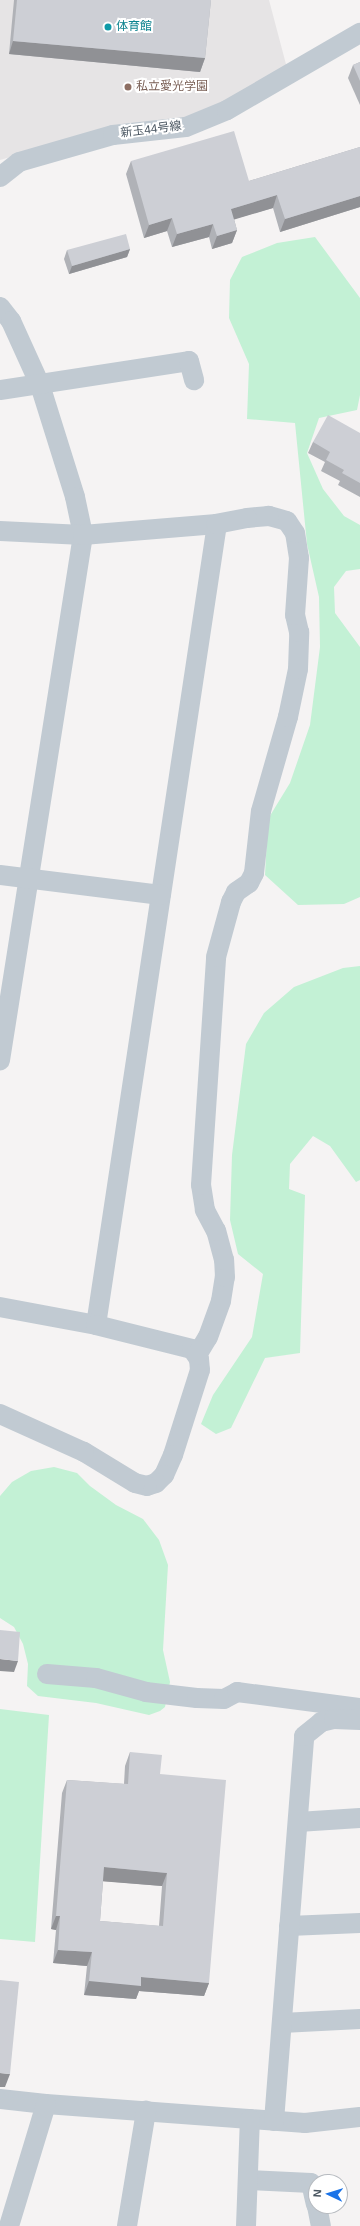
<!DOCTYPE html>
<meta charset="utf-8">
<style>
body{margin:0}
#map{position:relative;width:360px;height:2226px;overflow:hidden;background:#f5f3f3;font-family:Helvetica,"Noto Sans JP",sans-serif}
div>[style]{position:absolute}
.education>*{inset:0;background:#e6e4e5}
.green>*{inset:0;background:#c3f1d5}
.minor>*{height:20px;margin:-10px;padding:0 10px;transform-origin:10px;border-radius:10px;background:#c1cad2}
.wall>*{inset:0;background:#b0b2b7}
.shaded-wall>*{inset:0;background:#909195}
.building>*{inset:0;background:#cdcfd5}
.dots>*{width:11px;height:11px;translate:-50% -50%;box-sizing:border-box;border:2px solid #fff;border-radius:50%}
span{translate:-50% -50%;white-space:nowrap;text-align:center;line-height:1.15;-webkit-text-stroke:4px #fff;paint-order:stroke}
.culture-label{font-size:12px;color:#0d838f}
.left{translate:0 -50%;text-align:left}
.education-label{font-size:12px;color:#785e54}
.street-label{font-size:12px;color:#4a5661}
.north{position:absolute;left:308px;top:2174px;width:40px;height:40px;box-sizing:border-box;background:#fff;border:1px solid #b7bbc0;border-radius:50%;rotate:274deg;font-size:11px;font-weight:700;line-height:16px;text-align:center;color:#4a5661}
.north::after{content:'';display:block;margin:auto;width:14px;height:18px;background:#1a73e8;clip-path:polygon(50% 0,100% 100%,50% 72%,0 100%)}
</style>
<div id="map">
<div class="education">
<div style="clip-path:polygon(0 0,269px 0,287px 68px,224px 105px,188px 118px,110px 128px,0 160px)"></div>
</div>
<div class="green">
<div style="clip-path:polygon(315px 237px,360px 298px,360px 395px,357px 410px,319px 418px,307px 453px,323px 489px,344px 516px,360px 525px,360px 569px,346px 571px,334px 587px,335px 613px,360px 647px,360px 897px,344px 904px,298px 905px,265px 875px,268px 819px,290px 783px,310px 725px,320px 647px,319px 597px,307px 544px,295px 423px,247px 419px,249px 364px,229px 318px,230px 280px,242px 257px,277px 243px)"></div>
<div style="clip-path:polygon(360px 966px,360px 1180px,356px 1182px,330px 1146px,313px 1136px,290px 1164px,289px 1189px,305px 1195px,300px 1353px,265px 1358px,231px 1428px,216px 1434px,201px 1424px,213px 1395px,252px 1337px,263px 1274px,238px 1254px,230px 1220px,232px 1155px,246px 1044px,264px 1013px,294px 987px,343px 968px)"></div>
<div style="clip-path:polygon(54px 1467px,77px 1473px,90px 1486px,116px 1505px,143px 1519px,159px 1540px,168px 1565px,163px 1650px,170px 1682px,165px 1707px,160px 1711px,149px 1715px,96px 1703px,38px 1696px,27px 1686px,28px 1664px,23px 1644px,14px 1627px,0 1618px,0 1496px,12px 1482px,31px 1471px)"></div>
<div style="clip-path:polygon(0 1709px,49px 1715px,35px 1942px,0 1939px)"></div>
</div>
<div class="minor">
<div style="left:0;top:177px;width:24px;rotate:-38deg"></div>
<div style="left:19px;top:162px;width:98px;rotate:-16deg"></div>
<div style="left:113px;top:135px;width:73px;rotate:-6.3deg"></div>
<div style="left:186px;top:127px;width:44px;rotate:-22.5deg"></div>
<div style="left:227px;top:110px;width:154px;rotate:-30.1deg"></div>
<div style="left:0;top:307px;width:18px;rotate:52deg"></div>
<div style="left:11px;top:321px;width:70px;rotate:65.6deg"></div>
<div style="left:40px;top:385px;width:117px;rotate:72.6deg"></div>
<div style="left:75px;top:497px;width:39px;rotate:78deg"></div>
<div style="left:83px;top:535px;width:532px;rotate:98.98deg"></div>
<div style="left:0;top:390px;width:191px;rotate:-8.7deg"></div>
<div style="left:189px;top:361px;width:20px;rotate:75deg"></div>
<div style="left:0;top:531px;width:83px;rotate:2.8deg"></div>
<div style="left:83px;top:535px;width:134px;rotate:-4.7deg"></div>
<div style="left:217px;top:524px;width:810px;rotate:98.59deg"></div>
<div style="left:0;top:875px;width:162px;rotate:7.1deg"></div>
<div style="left:0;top:1307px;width:98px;rotate:10.6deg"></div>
<div style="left:96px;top:1325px;width:99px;rotate:14deg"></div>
<div style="left:192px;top:1349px;width:12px;rotate:55deg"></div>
<div style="left:199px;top:1359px;width:11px;rotate:85deg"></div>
<div style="left:200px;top:1370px;width:89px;rotate:107.6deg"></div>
<div style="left:173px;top:1455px;width:22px;rotate:114deg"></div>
<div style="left:164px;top:1475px;width:11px;rotate:135deg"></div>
<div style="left:156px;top:1483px;width:9px;rotate:162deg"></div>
<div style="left:147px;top:1486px;width:12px;rotate:-166deg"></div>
<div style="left:135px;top:1483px;width:60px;rotate:-148.7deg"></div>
<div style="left:84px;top:1452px;width:92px;rotate:-155.7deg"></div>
<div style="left:197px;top:1355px;width:21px;rotate:-59deg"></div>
<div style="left:208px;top:1337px;width:38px;rotate:-70deg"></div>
<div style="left:221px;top:1301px;width:24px;rotate:-81deg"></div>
<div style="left:225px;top:1277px;width:17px;rotate:-93deg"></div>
<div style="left:224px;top:1260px;width:30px;rotate:-105deg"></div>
<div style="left:216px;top:1231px;width:24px;rotate:-118deg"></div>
<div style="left:205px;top:1210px;width:25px;rotate:-99deg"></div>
<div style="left:201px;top:1185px;width:228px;rotate:-86.2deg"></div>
<div style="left:216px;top:957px;width:57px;rotate:-74.7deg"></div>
<div style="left:231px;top:902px;width:11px;rotate:-63deg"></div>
<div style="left:236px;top:892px;width:16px;rotate:-35deg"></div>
<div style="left:249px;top:883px;width:11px;rotate:-63deg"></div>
<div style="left:254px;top:873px;width:62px;rotate:-83.6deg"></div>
<div style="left:261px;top:811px;width:98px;rotate:-74deg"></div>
<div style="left:288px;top:717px;width:49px;rotate:-78.2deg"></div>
<div style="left:298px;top:669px;width:37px;rotate:-88deg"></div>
<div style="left:299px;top:632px;width:17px;rotate:-103deg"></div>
<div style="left:295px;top:615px;width:57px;rotate:-86deg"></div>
<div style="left:299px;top:558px;width:25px;rotate:-99deg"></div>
<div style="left:295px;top:533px;width:14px;rotate:-124deg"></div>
<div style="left:287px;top:521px;width:19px;rotate:-164deg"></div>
<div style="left:269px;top:516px;width:22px;rotate:175deg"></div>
<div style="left:247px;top:518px;width:31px;rotate:169deg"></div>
<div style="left:47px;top:1674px;width:49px;rotate:4.7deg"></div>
<div style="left:96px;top:1678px;width:52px;rotate:15.6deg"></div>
<div style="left:146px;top:1692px;width:51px;rotate:6.7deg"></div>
<div style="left:197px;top:1698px;width:27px;rotate:2deg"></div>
<div style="left:224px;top:1699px;width:15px;rotate:-28deg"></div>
<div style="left:237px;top:1692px;width:124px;rotate:7.4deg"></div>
<div style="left:298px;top:1822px;width:62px;rotate:-3.7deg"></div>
<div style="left:289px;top:1926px;width:71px;rotate:-2.4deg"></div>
<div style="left:282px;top:2023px;width:78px;rotate:-2.9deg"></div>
<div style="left:0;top:2099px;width:46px;rotate:6.2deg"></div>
<div style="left:46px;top:2104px;width:260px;rotate:4.2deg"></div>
<div style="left:305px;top:2123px;width:55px;rotate:-6.2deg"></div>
<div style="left:274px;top:2121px;width:386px;rotate:-85.5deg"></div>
<div style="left:304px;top:1736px;width:22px;rotate:-39deg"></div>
<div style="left:321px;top:1722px;width:13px;rotate:-13deg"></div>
<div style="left:334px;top:1719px;width:26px;rotate:2deg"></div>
<div style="left:248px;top:2180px;width:63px;rotate:2.7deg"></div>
<div style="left:311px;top:2183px;width:22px;rotate:77deg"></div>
<div style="left:317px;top:2206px;width:20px;rotate:79deg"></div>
<div style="left:9px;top:2226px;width:127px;rotate:-73.1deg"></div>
<div style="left:127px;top:2226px;width:117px;rotate:-80.6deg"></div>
<div style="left:246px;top:2226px;width:107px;rotate:-87.9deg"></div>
</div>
<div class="wall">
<div style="clip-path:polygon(14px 0,211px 0,205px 58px,200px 72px,9px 54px)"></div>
<div style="clip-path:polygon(360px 62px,360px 105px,348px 78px,353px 65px)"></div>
<div style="clip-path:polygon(360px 147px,360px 207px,280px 232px,273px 208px,234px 219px,237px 230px,232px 243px,212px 249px,209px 237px,172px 247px,167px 231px,144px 238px,126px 174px,131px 161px,249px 181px)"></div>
<div style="clip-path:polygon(130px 249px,127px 257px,69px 274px,64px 259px,67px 250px)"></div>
<div style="clip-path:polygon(360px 433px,360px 497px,338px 485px,340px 481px,321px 471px,325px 462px,308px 453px,313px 442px)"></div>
<div style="clip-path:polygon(evenodd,130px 1752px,160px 1774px,209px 1983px,204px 1996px,139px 1991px,136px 1999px,84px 1995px,87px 1966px,53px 1963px,56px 1930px,51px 1929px,62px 1793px,67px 1780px,124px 1784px,125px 1766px,130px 1752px,103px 1881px,162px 1886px,159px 1926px,100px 1921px,103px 1881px)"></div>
</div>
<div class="shaded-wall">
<div style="clip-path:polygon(13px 41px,205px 58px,200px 72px,9px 54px)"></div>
<div style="clip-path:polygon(277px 195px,273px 208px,226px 222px,231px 209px)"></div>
<div style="clip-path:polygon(360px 196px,360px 207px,280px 232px,285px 219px)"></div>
<div style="clip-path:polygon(172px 218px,167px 231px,144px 238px,149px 225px)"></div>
<div style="clip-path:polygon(213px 224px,209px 237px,172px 247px,177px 234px)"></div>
<div style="clip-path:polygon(237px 230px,232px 243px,212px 249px,217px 236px)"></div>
<div style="clip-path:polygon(130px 249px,127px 257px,69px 274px,72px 266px)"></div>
<div style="clip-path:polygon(0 1659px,18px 1661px,14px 1672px,0 1671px)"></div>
<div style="clip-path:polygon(104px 1867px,167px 1873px,162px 1886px,99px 1881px)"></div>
<div style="clip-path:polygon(56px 1916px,60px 1916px,56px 1930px,51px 1929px)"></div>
<div style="clip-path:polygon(58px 1950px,92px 1952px,87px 1966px,53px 1963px)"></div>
<div style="clip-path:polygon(141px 1977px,209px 1983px,204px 1996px,139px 1991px,136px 1999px,84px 1995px,89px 1981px)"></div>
<div style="clip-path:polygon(0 2073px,10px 2074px,5px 2087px,0 2087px)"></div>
</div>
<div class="building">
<div style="clip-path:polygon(17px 0,211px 0,205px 58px,13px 41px)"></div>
<div style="clip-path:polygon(360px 62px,360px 81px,353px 65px)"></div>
<div style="clip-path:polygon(234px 131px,249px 181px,360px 147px,360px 196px,285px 219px,277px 195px,231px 209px,237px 230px,217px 236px,213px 224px,177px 234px,172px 218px,149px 225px,131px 161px)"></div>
<div style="clip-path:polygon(126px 234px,130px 249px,72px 266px,67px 250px)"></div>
<div style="clip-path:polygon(328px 415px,360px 433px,360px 483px,342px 473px,344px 470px,326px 460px,330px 452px,313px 442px)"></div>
<div style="clip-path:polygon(0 1630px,20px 1632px,18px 1661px,0 1659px)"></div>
<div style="clip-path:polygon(evenodd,130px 1752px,162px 1755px,160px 1774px,226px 1780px,209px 1983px,141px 1977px,141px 1986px,89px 1981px,92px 1952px,58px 1950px,60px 1916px,56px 1916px,67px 1780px,128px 1784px,130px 1752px,104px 1867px,167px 1873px,163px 1926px,100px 1921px,104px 1867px)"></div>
<div style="clip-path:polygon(0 1980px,19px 1982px,10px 2074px,0 2073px)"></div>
</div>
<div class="dots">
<div style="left:108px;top:27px;background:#0f9aa8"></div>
<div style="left:128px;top:87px;background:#8d6e63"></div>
</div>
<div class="culture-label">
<span class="left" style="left:116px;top:27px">体育館</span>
</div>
<div class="education-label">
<span class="left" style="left:136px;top:87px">私立愛光学園</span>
</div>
<div class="street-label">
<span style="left:151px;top:130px;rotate:-7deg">新玉44号線</span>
</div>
<div class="north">N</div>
</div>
